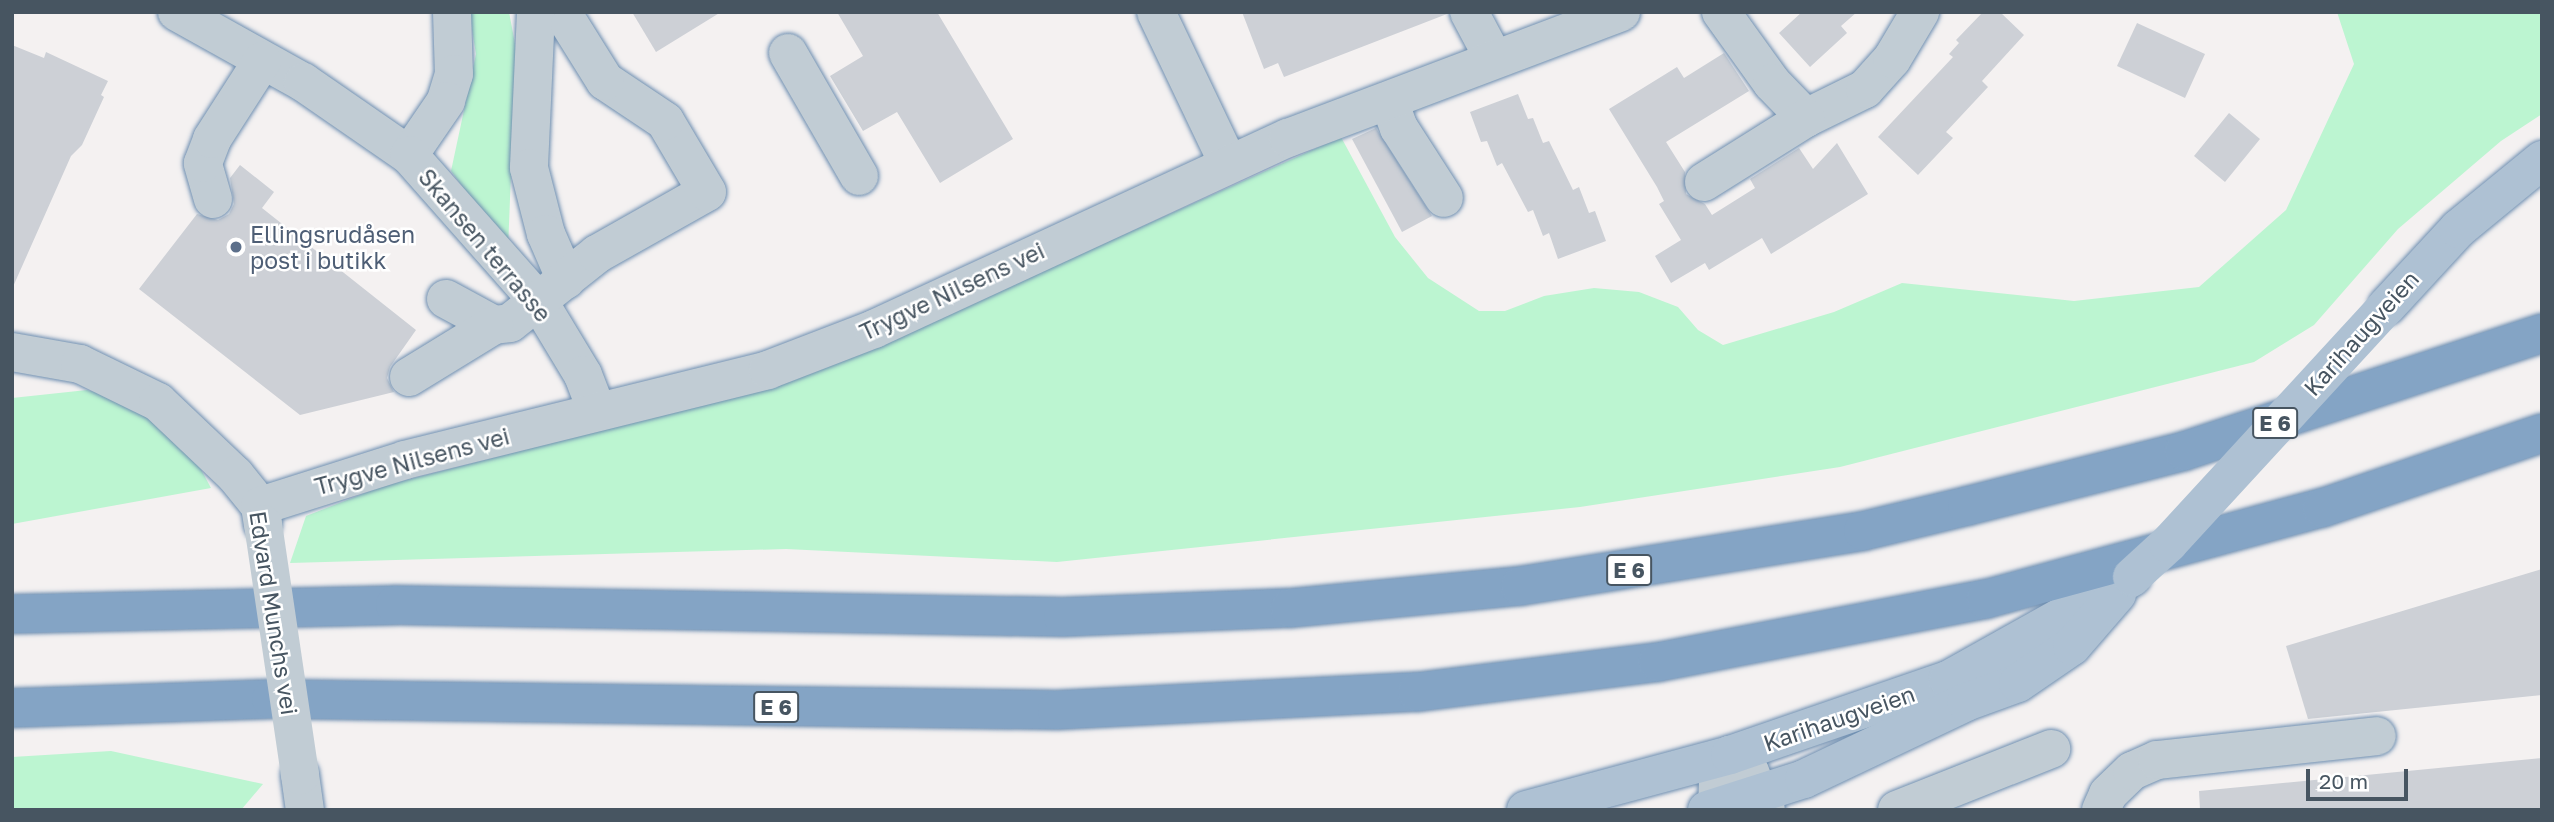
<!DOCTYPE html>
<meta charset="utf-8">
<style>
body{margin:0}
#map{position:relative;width:2554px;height:822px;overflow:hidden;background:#f4f1f1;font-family:"Golos Text",sans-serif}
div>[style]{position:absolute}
.green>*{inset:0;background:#bcf5d1}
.building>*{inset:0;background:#cdd0d6}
.roads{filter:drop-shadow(0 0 2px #6f8fb1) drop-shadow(0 0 2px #6f8fb1)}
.minor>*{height:38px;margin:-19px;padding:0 19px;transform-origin:19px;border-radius:19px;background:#c1ccd4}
.major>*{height:38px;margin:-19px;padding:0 19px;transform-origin:19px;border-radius:19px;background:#aec1d3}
.highway>*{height:38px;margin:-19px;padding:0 19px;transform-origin:19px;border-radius:19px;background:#84a4c5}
.minor-bridge>*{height:38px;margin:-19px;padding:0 19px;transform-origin:19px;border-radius:19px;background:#c1ccd4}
.major-bridge>*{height:38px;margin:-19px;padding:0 19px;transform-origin:19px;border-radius:19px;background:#aec1d3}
.dots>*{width:19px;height:19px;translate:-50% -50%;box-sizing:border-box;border:4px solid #fff;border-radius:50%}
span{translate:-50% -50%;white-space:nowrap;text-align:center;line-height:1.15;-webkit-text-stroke:5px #fff;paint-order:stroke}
.shield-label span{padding:2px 5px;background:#fff;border:2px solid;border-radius:5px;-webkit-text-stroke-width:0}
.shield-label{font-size:21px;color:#475561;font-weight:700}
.service-label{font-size:23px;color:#4e5e75}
.left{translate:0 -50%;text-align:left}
.street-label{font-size:23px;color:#475561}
.frame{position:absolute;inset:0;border:14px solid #475561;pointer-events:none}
.scale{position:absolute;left:2306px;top:769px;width:102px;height:32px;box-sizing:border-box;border:4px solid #475561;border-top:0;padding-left:9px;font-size:21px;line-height:24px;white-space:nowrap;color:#475561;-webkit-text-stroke:5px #fff;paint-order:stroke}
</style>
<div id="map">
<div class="green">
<div style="clip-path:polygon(469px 12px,509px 12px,516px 49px,508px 249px,451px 171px,476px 54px)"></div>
<div style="clip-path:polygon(2337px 12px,2542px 12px,2542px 114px,2501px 141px,2398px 229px,2314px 325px,2254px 362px,1840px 467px,1580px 507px,1057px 562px,786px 549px,290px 563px,306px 516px,383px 486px,754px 391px,900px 335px,1341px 137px,1395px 237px,1428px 278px,1479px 311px,1505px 311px,1544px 296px,1594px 288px,1639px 292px,1678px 307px,1698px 330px,1723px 345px,1834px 312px,1902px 283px,2074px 301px,2199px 287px,2286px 210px,2354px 64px)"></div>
<div style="clip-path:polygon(87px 390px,119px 398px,152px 414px,197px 462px,211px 488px,12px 524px,12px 398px)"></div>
<div style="clip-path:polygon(111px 751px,263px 784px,241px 810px,12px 810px,12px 757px)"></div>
</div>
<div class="building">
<div style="clip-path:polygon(632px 12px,721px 12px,656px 52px)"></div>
<div style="clip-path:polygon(837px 12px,937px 12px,1013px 139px,940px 183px,897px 112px,863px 131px,830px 76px,863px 56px)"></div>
<div style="clip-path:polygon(1242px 12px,1447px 12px,1447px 14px,1284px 77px,1278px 63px,1264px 69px)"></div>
<div style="clip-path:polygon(1802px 12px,1857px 12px,1841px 26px,1847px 33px,1810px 67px,1779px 33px)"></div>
<div style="clip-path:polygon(1983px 12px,2000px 12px,2024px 35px,1982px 81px,1988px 87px,1946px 132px,1953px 138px,1918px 175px,1878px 137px,1953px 57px,1949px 54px,1959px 43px,1956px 40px)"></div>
<div style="clip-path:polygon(2137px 23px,2205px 54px,2185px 98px,2117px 66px)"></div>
<div style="clip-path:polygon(12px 45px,44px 58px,46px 52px,108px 81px,101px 95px,104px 97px,82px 145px,71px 156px,12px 289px)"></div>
<div style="clip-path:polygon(1724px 53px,1749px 91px,1666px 142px,1685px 172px,1686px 194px,1705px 204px,1712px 215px,1755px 188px,1750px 179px,1799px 148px,1813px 169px,1837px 143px,1868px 194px,1771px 254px,1762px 238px,1709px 270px,1705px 263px,1671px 283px,1655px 256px,1681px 240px,1659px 204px,1664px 201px,1657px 187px,1609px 109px,1677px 67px,1684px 78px)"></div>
<div style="clip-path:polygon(1518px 94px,1528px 119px,1533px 118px,1543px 143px,1549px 141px,1573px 190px,1579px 187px,1589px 213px,1595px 211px,1606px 241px,1558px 259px,1549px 233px,1543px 236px,1533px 210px,1528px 212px,1502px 163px,1497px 166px,1487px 141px,1481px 142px,1470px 112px)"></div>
<div style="clip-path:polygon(2229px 113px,2260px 139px,2225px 182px,2194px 156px)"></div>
<div style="clip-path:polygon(1376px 128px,1432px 216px,1402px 232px,1352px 139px)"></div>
<div style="clip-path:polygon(240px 165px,274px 192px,262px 208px,416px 330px,390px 367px,387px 378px,394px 392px,300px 415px,139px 289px,197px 214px,218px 220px,229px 214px,234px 204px,230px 178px)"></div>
<div style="clip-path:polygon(2542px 569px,2542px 695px,2308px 719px,2286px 646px)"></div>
<div style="clip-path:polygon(2542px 758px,2542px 810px,2200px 810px,2199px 791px)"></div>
</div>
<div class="roads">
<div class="minor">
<div style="left:177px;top:12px;width:144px;rotate:29.1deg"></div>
<div style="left:303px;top:82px;width:129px;rotate:34.6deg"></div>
<div style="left:452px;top:12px;width:62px;rotate:88.2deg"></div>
<div style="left:454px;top:74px;width:28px;rotate:107deg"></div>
<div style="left:446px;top:101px;width:65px;rotate:124.4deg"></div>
<div style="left:409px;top:155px;width:196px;rotate:48.5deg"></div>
<div style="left:539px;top:302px;width:85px;rotate:58.9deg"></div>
<div style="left:583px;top:375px;width:39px;rotate:69deg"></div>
<div style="left:536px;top:12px;width:156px;rotate:92.6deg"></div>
<div style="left:529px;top:168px;width:68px;rotate:75.6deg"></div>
<div style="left:546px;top:234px;width:50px;rotate:66.5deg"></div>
<div style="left:1156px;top:12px;width:167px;rotate:64.5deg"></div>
<div style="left:1469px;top:12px;width:53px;rotate:62deg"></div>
<div style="left:1721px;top:12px;width:87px;rotate:54.3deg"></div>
<div style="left:1772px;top:83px;width:49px;rotate:45.8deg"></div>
<div style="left:1806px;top:118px;width:66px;rotate:-26.2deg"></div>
<div style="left:1865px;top:89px;width:40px;rotate:-48deg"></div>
<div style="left:1892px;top:59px;width:55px;rotate:-59.2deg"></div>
<div style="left:788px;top:53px;width:142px;rotate:60deg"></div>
<div style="left:1389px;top:101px;width:29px;rotate:70deg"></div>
<div style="left:1399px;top:128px;width:83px;rotate:57.3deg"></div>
<div style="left:1704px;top:182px;width:120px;rotate:-32.1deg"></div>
<div style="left:213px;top:199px;width:37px;rotate:-106deg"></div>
<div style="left:203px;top:163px;width:26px;rotate:-69deg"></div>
<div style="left:212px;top:139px;width:93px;rotate:-57.3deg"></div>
<div style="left:446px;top:299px;width:55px;rotate:28.4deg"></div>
<div style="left:494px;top:325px;width:16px;rotate:-7deg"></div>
<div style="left:510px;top:323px;width:111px;rotate:-38.4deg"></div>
<div style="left:597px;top:254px;width:126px;rotate:-29.4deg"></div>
<div style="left:707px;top:192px;width:82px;rotate:-120.6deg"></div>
<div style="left:665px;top:121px;width:72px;rotate:-146.3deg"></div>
<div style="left:605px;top:81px;width:66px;rotate:-122deg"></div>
<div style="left:12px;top:352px;width:69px;rotate:10deg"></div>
<div style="left:80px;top:364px;width:87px;rotate:26deg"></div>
<div style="left:158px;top:402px;width:106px;rotate:43.5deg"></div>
<div style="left:235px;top:475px;width:40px;rotate:51deg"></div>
<div style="left:260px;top:506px;width:18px;rotate:81deg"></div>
<div style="left:409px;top:377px;width:100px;rotate:-31.5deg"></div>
<div style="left:260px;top:506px;width:152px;rotate:-17.6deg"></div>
<div style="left:405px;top:460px;width:374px;rotate:-13.9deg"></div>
<div style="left:768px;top:370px;width:114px;rotate:-21.1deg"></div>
<div style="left:874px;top:329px;width:456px;rotate:-24.8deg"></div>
<div style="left:1288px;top:138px;width:356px;rotate:-20.7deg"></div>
<div style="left:300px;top:775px;width:35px;rotate:82deg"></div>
<div style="left:1717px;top:810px;width:29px;rotate:-88deg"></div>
<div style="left:1718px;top:781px;width:29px;rotate:-65deg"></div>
<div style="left:1730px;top:755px;width:26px;rotate:40deg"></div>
<div style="left:1750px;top:772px;width:41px;rotate:67.2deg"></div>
<div style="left:1897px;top:810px;width:166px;rotate:-21.6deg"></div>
<div style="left:2101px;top:810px;width:17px;rotate:-66deg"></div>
<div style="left:2108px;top:794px;width:33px;rotate:-44deg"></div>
<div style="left:2132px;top:771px;width:27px;rotate:-24deg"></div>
<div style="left:2157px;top:760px;width:221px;rotate:-6.2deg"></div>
</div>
<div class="major">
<div style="left:2387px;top:306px;width:105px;rotate:-47.3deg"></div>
<div style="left:2458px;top:229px;width:109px;rotate:-39.4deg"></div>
<div style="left:1526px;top:810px;width:211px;rotate:-15.1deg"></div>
<div style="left:1730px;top:755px;width:231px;rotate:-19deg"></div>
<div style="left:1948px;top:680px;width:211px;rotate:-29.2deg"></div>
<div style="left:1707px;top:810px;width:102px;rotate:-17.7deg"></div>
<div style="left:1804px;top:779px;width:179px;rotate:-25.4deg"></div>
<div style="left:1966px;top:702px;width:55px;rotate:-20.1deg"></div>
<div style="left:2018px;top:683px;width:65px;rotate:-34.4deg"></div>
<div style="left:2072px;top:646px;width:69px;rotate:-49.1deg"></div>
</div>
<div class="highway">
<div style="left:12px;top:614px;width:383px;rotate:-1.3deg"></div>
<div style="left:395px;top:605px;width:668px;rotate:1.03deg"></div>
<div style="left:1063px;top:617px;width:227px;rotate:-2.3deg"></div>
<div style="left:1290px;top:608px;width:231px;rotate:-5.5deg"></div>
<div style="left:1520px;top:586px;width:347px;rotate:-9.1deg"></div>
<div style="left:1863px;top:531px;width:107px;rotate:-13.5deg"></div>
<div style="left:1967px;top:506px;width:224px;rotate:-14.2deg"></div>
<div style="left:2184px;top:451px;width:377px;rotate:-18.2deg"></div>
<div style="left:12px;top:708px;width:259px;rotate:-2deg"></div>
<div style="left:271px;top:699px;width:786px;rotate:0.8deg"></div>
<div style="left:1057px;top:710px;width:360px;rotate:-2.9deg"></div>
<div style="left:1417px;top:692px;width:243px;rotate:-7.1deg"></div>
<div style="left:1658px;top:662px;width:334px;rotate:-10.9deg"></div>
<div style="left:1986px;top:599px;width:348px;rotate:-15.2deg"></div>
<div style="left:2322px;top:508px;width:232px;rotate:-18.8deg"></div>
</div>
</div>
<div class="minor-bridge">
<div style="left:263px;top:524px;width:254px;rotate:81.6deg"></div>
</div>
<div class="major-bridge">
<div style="left:2132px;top:577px;width:49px;rotate:-42.5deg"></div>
<div style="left:2168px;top:544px;width:323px;rotate:-47.4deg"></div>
</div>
<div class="dots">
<div style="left:236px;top:247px;background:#5c6f8a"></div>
</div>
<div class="shield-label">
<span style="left:2275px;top:423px">E 6</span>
<span style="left:1629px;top:570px">E 6</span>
<span style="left:776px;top:707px">E 6</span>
</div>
<div class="service-label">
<span class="left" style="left:250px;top:247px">Ellingsrudåsen<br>post i butikk</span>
</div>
<div class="street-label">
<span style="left:485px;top:245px;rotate:50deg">Skansen terrasse</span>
<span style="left:952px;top:291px;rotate:-25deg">Trygve Nilsens vei</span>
<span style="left:2361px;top:333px;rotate:-48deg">Karihaugveien</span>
<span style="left:412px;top:461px;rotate:-15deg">Trygve Nilsens vei</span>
<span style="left:274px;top:613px;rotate:81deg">Edvard Munchs vei</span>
<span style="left:1839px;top:718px;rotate:-19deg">Karihaugveien</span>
</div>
<div class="frame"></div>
<div class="scale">20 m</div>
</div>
